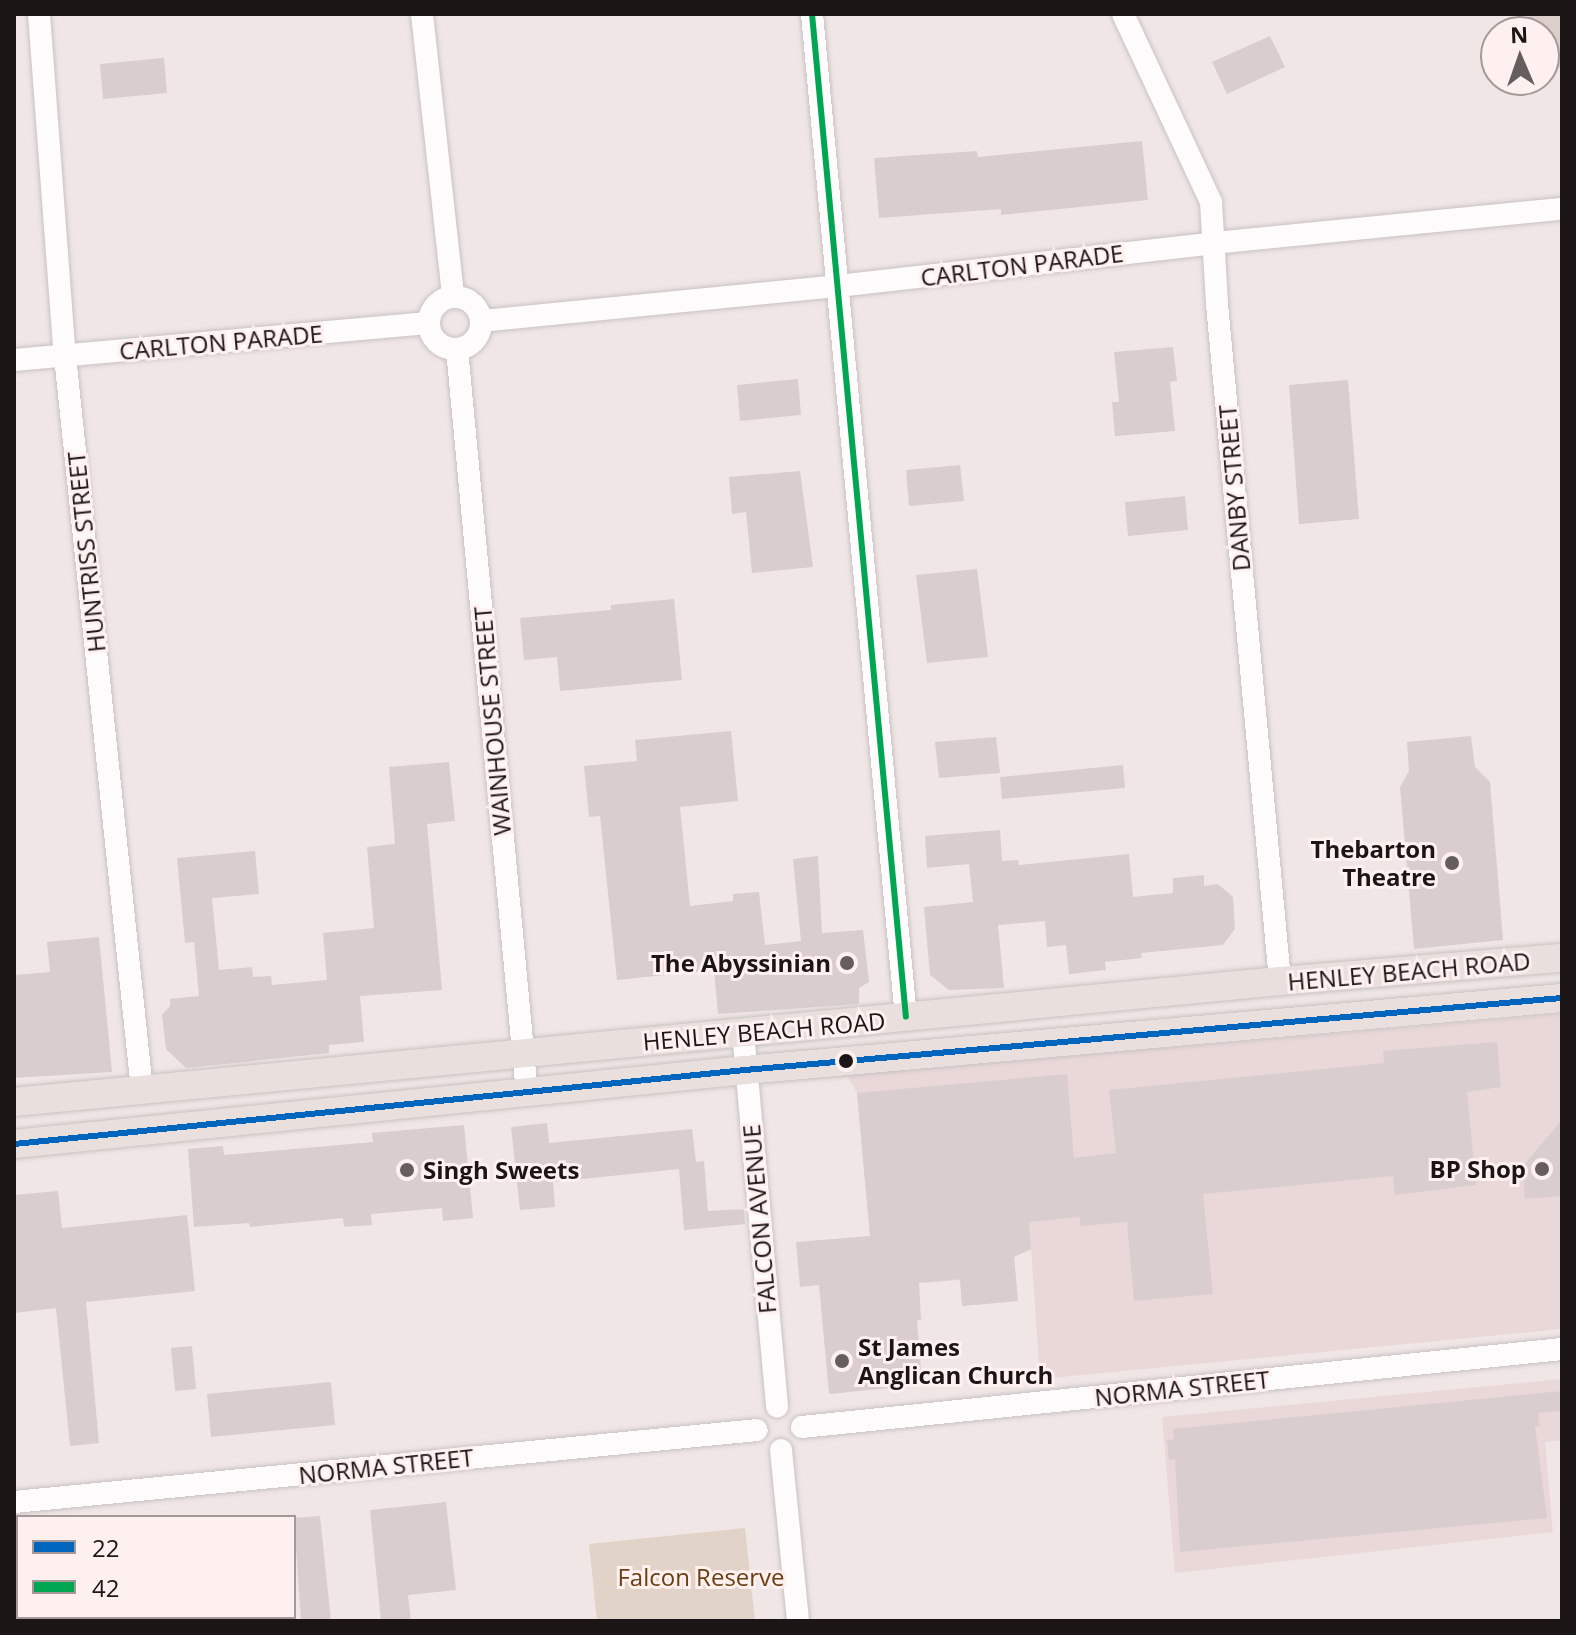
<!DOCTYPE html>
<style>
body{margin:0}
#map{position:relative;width:1576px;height:1635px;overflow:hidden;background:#f0e6e6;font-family:"Open Sans",sans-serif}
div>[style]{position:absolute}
.built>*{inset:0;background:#ead8d8}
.green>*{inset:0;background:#e2d3c9}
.building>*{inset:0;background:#d9cdd0}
.roads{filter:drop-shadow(0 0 2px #c9c2c2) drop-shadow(0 0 2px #c9c2c2)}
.minor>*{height:22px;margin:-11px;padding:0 11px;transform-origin:11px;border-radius:11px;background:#fdfbfb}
.minor>.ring{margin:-11px;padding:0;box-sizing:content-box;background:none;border:22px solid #fdfbfb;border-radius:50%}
.major>*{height:28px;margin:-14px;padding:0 14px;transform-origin:14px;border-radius:14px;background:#e9e0de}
.highway>*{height:32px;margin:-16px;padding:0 16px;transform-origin:16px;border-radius:16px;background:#dcceca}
.bus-1>*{height:6px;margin:-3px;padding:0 3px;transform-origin:3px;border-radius:3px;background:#0065bd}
.bus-2>*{height:6px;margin:-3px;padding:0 3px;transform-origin:3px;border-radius:3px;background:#00a651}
.dots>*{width:22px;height:22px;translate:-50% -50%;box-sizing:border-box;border:4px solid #fff0f0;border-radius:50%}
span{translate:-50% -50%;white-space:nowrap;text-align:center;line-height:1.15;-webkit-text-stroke:6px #fff0f0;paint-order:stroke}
.street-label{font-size:24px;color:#1b1515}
.poi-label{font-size:24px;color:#1b1515;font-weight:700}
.right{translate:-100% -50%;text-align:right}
.left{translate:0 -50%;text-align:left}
.park-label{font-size:24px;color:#694012}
.frame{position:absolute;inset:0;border:16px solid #1b1515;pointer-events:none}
.legend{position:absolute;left:16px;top:1515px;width:280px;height:104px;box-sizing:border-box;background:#fff0f0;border:2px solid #a49898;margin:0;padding:10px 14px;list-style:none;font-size:24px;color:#1b1515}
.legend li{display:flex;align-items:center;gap:16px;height:40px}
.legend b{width:40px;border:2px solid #a49898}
.north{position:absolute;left:1480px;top:16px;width:80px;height:80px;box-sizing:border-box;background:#fff0f0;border:2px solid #a49898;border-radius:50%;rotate:358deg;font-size:22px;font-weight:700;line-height:32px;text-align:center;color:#1b1515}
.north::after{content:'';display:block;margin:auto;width:28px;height:36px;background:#665e5e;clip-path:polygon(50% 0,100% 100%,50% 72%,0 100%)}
</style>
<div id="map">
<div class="built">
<div style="clip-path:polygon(1562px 1014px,1562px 1329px,1040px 1379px,1031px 1249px,1014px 1257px,1018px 1301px,962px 1306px,960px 1280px,921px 1283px,916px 1232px,870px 1236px,857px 1093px,847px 1075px)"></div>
<div style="clip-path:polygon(1562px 1379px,1562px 1440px,1545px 1442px,1553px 1532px,1175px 1573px,1162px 1417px)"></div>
</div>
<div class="green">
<div style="clip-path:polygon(745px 1528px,755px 1621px,597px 1621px,589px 1544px)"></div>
</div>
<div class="building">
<div style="clip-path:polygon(1270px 36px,1285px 67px,1227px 94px,1212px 62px)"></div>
<div style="clip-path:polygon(164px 58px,167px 93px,103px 99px,100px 64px)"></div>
<div style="clip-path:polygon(1142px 141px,1148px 200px,1001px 215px,1001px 209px,879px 218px,874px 158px,977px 151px,978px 157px)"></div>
<div style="clip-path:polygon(1173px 347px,1177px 381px,1170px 382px,1175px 431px,1115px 436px,1112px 402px,1119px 402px,1114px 352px)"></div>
<div style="clip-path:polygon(798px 379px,801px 415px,740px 421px,737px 385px)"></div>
<div style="clip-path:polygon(1348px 380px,1359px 519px,1299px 524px,1289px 385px)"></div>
<div style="clip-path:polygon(960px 465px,964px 501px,909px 506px,906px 470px)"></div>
<div style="clip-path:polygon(800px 471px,813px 567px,752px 573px,746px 512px,732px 514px,729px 477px)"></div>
<div style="clip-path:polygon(1185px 496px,1188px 530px,1128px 536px,1125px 502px)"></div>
<div style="clip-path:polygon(977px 569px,988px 657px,927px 663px,916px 575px)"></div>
<div style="clip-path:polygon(674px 599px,682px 680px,560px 691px,557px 657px,524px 660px,520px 618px,611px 610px,611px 605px)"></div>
<div style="clip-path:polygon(731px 731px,738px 801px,680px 807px,690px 906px,733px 901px,733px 894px,759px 892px,765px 945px,801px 941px,793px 859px,818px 856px,822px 933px,863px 930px,869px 982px,859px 988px,859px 1004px,718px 1014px,714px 970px,617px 980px,600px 816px,589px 817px,584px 766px,637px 761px,635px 740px)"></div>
<div style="clip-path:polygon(1471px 736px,1475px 767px,1490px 782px,1503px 940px,1414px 949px,1400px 787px,1409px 771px,1407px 742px)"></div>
<div style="clip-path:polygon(996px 737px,1000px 773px,939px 778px,935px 742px)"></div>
<div style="clip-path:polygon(449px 762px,455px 821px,427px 824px,442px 990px,360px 996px,364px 1042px,329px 1045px,329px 1053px,186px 1068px,166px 1049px,162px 1015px,170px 1006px,170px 999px,199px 996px,194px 942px,185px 943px,177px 858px,255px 851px,259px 894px,212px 898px,219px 970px,252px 967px,253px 977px,271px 976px,272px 985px,327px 980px,323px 933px,374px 928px,367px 847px,395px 844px,389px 767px)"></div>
<div style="clip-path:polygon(1123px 765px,1125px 788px,1002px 799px,1000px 777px)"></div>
<div style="clip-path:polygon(1000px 830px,1002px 861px,1018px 860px,1019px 865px,1129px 854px,1133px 897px,1173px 893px,1173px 878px,1204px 875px,1204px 886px,1218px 884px,1233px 897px,1235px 929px,1223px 945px,1141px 953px,1142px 958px,1105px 962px,1106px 970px,1069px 974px,1066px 945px,1047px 947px,1045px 921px,998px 925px,1004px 988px,949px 990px,930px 975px,924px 907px,973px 902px,969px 864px,927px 868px,925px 836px)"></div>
<div style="clip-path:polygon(99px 937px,112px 1072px,14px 1078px,14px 975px,50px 972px,47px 942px)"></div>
<div style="clip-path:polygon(1497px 1042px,1501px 1087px,1467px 1092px,1476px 1185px,1395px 1195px,1393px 1176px,1203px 1194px,1213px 1294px,1134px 1301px,1127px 1222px,1080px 1226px,1080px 1217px,1029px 1222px,1031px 1249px,1014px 1257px,1018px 1301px,962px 1306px,960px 1279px,919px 1283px,921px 1320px,917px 1320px,921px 1371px,908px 1372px,909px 1386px,829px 1394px,819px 1285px,800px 1287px,796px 1242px,870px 1236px,857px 1093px,1067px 1074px,1074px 1158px,1116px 1153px,1109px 1090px,1384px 1063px,1383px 1051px)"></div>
<div style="clip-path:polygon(1562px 1120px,1562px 1196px,1525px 1199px,1522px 1167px)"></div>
<div style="clip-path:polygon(547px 1123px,549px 1143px,692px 1129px,696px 1162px,704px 1161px,708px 1211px,744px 1209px,745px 1224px,684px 1230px,679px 1169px,553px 1182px,555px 1207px,520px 1210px,511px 1127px)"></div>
<div style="clip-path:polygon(464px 1125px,473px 1218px,443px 1221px,442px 1208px,371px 1214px,372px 1225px,344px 1227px,343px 1218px,250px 1227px,249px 1223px,194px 1227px,188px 1149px,223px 1146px,224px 1155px,373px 1142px,372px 1133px)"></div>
<div style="clip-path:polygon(58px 1191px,62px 1228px,187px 1215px,195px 1291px,86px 1302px,99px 1443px,70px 1446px,56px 1308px,14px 1313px,14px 1195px)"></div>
<div style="clip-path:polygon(192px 1346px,196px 1389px,175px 1391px,171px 1348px)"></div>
<div style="clip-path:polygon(331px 1382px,335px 1425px,211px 1437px,207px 1394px)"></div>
<div style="clip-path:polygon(1562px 1391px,1562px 1411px,1538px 1413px,1540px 1426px,1535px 1426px,1547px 1518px,1180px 1552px,1175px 1459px,1169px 1460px,1167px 1440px,1174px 1439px,1173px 1429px)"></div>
<div style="clip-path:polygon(446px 1502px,456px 1590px,408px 1595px,411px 1621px,381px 1621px,370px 1510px)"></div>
<div style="clip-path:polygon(320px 1516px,331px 1621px,301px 1621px,294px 1518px)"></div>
</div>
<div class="roads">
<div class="minor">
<div style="left:39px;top:14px;width:343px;rotate:85.7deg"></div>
<div style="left:65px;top:356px;width:738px;rotate:84.01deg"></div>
<div style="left:422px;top:14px;width:284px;rotate:83.7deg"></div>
<div style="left:812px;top:14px;width:1007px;rotate:84.65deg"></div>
<div style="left:1123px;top:14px;width:208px;rotate:64.9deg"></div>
<div style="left:1211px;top:202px;width:102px;rotate:86.6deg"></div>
<div style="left:1217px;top:304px;width:680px;rotate:84.68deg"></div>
<div class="ring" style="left:429px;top:297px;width:30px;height:30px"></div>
<div style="left:481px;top:321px;width:359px;rotate:-5.6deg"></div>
<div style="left:838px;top:286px;width:377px;rotate:-6.5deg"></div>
<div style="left:1213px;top:243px;width:351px;rotate:-5.6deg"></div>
<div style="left:457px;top:349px;width:747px;rotate:84.63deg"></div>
<div style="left:14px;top:360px;width:416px;rotate:-5.1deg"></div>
<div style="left:743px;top:1032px;width:376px;rotate:84.8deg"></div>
<div style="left:802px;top:1427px;width:764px;rotate:-5.86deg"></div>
<div style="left:781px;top:1450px;width:172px;rotate:84.3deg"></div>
<div style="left:14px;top:1502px;width:746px;rotate:-5.53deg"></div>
</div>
<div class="major">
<div style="left:14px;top:1102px;width:1272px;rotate:-5.46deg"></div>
<div style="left:1280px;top:981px;width:283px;rotate:-4.7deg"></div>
<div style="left:14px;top:1144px;width:735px;rotate:-5.78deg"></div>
<div style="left:745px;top:1070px;width:820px;rotate:-5.04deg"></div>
</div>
<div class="highway">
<div style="left:1547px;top:14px;width:39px;rotate:67deg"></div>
</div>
</div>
<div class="bus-1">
<div style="left:14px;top:1144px;width:735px;rotate:-5.78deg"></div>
<div style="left:745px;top:1070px;width:820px;rotate:-5.04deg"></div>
</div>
<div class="bus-2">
<div style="left:812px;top:14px;width:1007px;rotate:84.65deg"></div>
</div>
<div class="dots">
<div style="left:1452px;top:863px;background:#665e5e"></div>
<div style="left:847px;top:963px;background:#665e5e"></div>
<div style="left:846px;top:1061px;background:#1b1515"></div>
<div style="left:1542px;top:1169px;background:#665e5e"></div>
<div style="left:407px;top:1170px;background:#665e5e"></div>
<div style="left:842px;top:1361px;background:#665e5e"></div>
</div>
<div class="street-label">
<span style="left:1022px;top:265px;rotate:-7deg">CARLTON PARADE</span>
<span style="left:221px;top:342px;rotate:-5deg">CARLTON PARADE</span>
<span style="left:1234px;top:488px;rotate:-95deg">DANBY STREET</span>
<span style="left:86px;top:552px;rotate:-96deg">HUNTRISS STREET</span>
<span style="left:492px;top:721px;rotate:-95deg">WAINHOUSE STREET</span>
<span style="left:1409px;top:971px;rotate:-5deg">HENLEY BEACH ROAD</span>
<span style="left:764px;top:1031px;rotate:-5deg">HENLEY BEACH ROAD</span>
<span style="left:759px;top:1219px;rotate:-95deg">FALCON AVENUE</span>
<span style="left:1182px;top:1388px;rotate:-6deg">NORMA STREET</span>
<span style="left:386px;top:1466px;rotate:-6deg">NORMA STREET</span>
</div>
<div class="poi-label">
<span class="right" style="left:1436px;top:863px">Thebarton<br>Theatre</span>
<span class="right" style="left:831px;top:963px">The Abyssinian</span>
<span class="right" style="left:1526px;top:1169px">BP Shop</span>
<span class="left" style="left:423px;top:1170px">Singh Sweets</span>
<span class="left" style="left:858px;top:1361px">St James<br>Anglican Church</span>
</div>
<div class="park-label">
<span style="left:701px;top:1577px">Falcon Reserve</span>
</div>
<div class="frame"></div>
<ul class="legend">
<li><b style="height:10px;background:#0065bd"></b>22</li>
<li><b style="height:10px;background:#00a651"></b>42</li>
</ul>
<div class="north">N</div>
</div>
